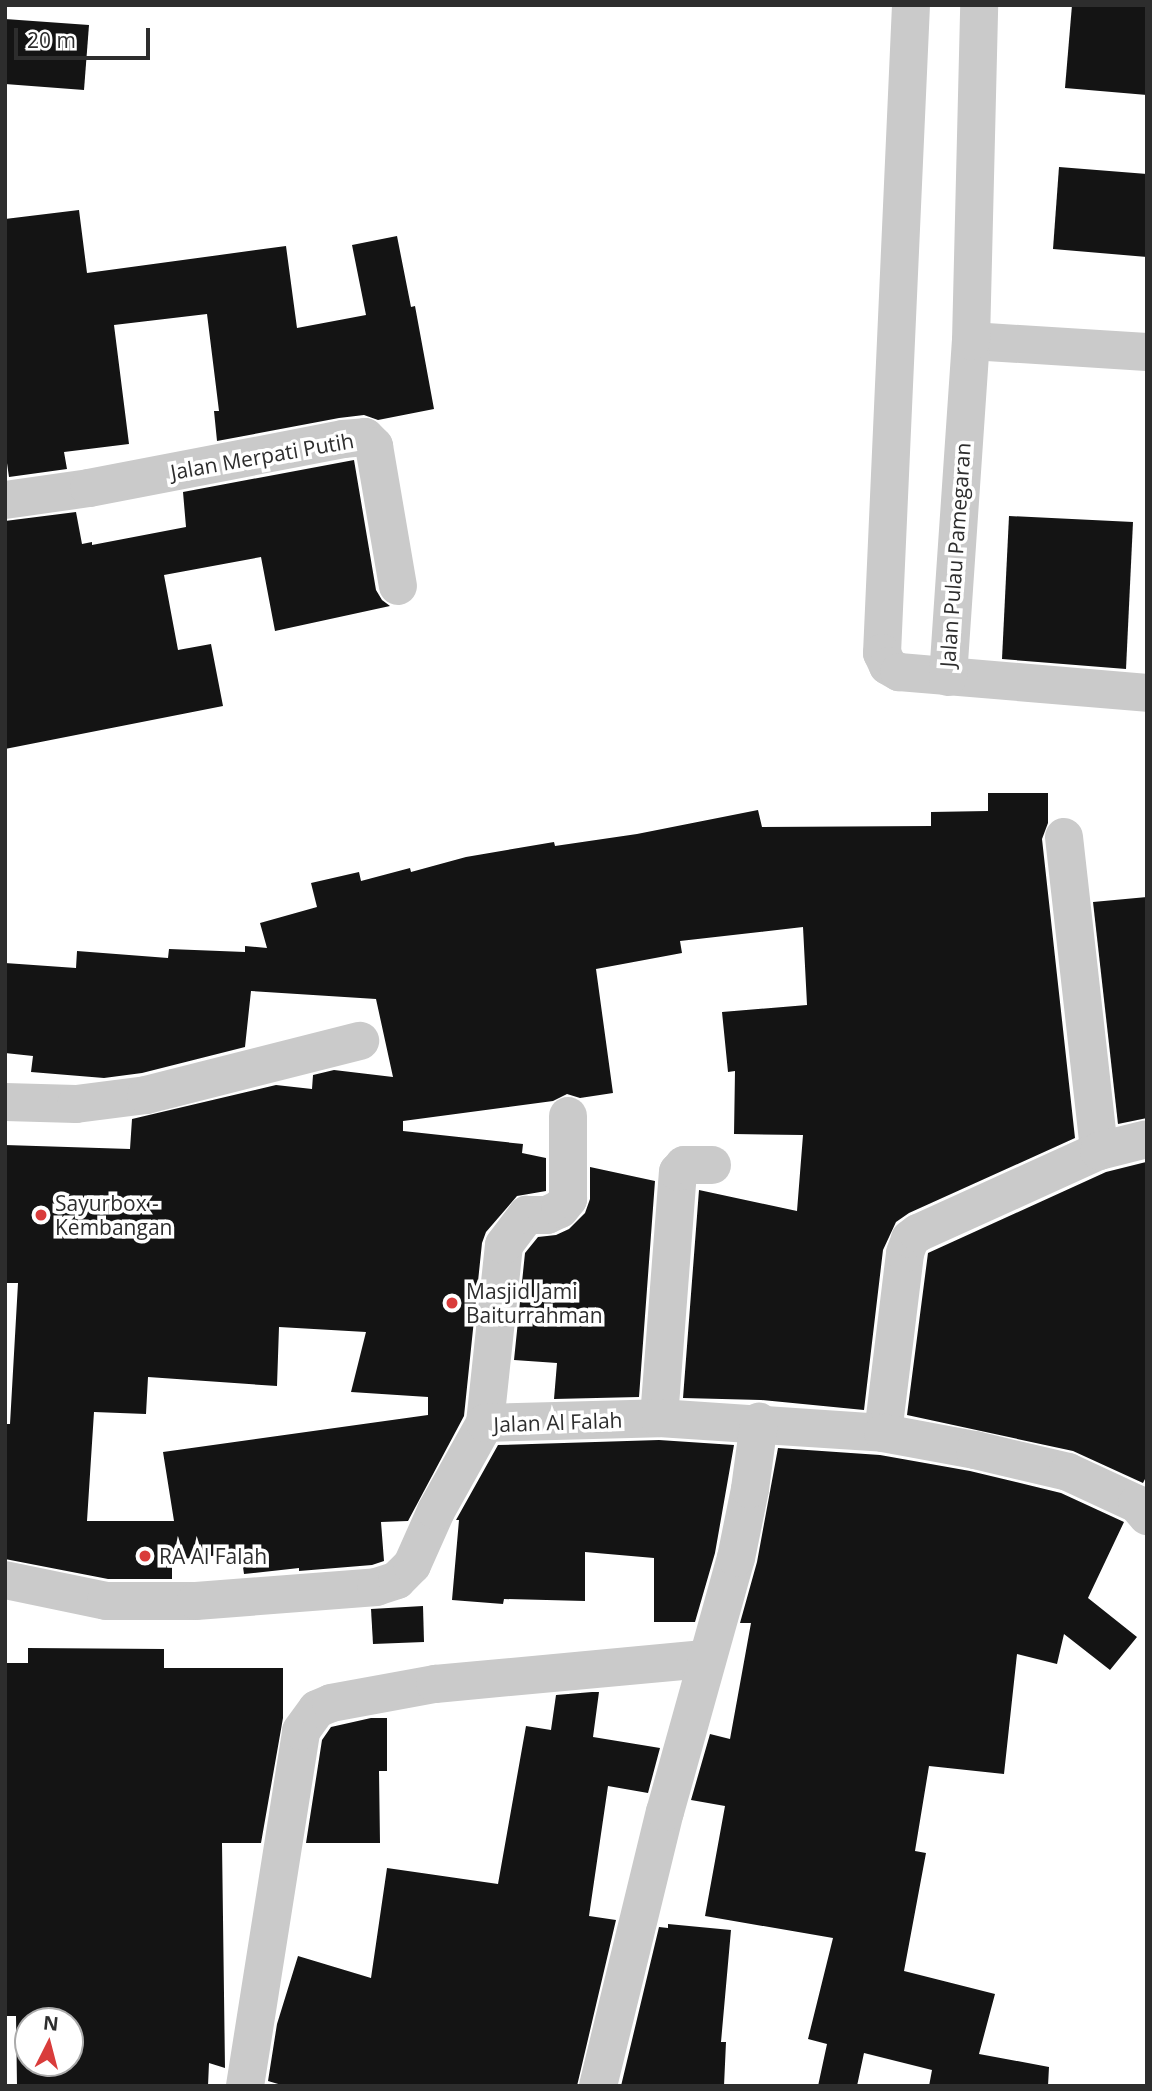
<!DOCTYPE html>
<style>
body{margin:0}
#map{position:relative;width:1152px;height:2091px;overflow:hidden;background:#fff;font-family:"Open Sans",sans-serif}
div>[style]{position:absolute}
.building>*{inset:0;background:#141414}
.minor>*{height:38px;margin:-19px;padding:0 19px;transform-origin:19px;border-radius:19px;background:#cacaca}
.dots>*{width:19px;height:19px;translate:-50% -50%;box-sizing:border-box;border:4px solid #fff;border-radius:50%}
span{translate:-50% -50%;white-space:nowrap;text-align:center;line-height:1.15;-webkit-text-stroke:7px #fff;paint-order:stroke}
.street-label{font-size:21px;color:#2d2d2d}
.poi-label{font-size:21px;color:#2d2d2d}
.left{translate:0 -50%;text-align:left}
.frame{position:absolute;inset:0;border:7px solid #2d2d2d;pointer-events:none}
.north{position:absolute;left:14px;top:2007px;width:70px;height:70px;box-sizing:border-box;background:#fff;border:2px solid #ababab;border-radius:50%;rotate:6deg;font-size:19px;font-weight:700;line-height:28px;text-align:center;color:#2d2d2d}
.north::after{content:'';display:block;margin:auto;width:24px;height:32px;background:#d93c3b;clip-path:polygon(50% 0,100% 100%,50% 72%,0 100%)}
.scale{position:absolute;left:14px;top:28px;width:136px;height:32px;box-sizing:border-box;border:4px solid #2d2d2d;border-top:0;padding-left:9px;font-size:21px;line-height:24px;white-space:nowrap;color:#2d2d2d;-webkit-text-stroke:5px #fff;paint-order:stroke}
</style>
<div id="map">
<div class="building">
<div style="clip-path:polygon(1072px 5px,1147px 5px,1147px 95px,1065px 88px)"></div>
<div style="clip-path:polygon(5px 19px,89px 25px,84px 90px,5px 84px)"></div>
<div style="clip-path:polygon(1059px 167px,1147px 174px,1147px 257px,1053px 249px)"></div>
<div style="clip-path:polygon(79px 210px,87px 273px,286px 246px,297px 328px,366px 315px,352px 245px,397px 236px,411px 307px,415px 306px,434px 409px,378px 420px,364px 415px,339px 418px,217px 441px,214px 411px,219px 411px,207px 314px,114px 325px,129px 444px,64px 452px,67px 469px,9px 477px,5px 449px,5px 219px)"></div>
<div style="clip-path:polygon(354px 460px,376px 590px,382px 600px,390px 606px,275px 631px,261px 557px,164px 575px,178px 650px,211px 644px,223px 706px,5px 749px,5px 521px,76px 512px,82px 544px,92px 542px,92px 545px,186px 527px,183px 492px)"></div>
<div style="clip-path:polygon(1009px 516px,1133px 522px,1126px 669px,1002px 659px)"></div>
<div style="clip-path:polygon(evenodd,988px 793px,1048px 793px,1048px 823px,1042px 839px,1075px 1138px,909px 1213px,896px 1222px,883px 1250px,864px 1410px,761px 1400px,683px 1398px,699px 1190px,797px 1211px,803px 1135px,734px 1134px,735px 1071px,728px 1072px,722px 1012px,807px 1005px,803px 927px,680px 941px,682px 953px,596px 969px,613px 1093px,580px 1098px,567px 1094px,553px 1101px,403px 1121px,403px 1131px,523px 1144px,522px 1153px,546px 1158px,546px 1191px,517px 1196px,486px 1232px,482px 1243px,464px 1416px,408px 1521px,381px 1522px,384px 1561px,372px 1565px,299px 1571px,299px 1568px,244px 1574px,241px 1553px,172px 1560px,172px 1579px,108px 1579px,5px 1559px,5px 1424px,10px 1424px,18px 1283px,5px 1283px,5px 1145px,130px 1149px,132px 1119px,276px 1085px,312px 1089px,313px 1075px,334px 1070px,393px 1077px,376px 999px,251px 991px,245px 1047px,142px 1073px,104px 1078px,31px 1072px,33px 1056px,5px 1053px,5px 963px,76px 968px,77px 951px,168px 958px,169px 949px,245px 952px,245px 946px,267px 948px,260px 923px,317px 907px,311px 883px,359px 872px,361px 881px,410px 868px,411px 872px,466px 857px,554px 842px,555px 846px,637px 834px,758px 810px,762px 827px,931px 826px,931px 812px,988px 811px,988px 793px,279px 1327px,366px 1332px,351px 1392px,428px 1397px,428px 1415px,163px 1452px,174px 1521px,87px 1521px,94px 1412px,146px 1414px,148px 1377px,277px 1386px,279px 1327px)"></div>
<div style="clip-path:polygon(1147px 897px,1147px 1118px,1118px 1124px,1093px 902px)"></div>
<div style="clip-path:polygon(1146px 1162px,1147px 1475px,1143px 1483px,1073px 1451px,907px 1415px,928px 1253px,1106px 1172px)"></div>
<div style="clip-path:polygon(590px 1167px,655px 1181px,639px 1397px,554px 1399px,557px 1363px,514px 1360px,525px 1253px,538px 1237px,556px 1235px,569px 1229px,585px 1213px,590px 1199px)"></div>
<div style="clip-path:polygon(659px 1440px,734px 1445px,715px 1553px,695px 1622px,654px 1622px,654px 1558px,585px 1552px,585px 1601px,504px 1599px,503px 1604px,452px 1600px,459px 1520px,456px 1520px,498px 1445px)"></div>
<div style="clip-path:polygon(778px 1448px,880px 1455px,970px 1471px,1061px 1493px,1124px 1522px,1088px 1598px,1137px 1637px,1110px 1670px,1064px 1634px,1057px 1664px,1017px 1654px,1004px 1774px,929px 1766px,915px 1851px,926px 1853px,904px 1971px,995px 1994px,979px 2054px,1049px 2067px,1048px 2086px,929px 2086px,932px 2070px,864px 2053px,857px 2086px,818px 2086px,827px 2044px,808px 2039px,833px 1938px,705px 1916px,725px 1806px,691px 1800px,710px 1734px,730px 1739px,751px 1623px,740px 1623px,757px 1562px)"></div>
<div style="clip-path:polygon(423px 1606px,424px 1642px,373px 1644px,371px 1609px)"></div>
<div style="clip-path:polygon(evenodd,28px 1648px,164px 1649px,164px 1668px,283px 1668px,283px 1718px,261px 1843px,222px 1843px,225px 2068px,209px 2063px,208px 2086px,17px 2086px,16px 2016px,5px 2016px,5px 1663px,28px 1663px,28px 1648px,28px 2021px,70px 2021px,70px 2063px,28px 2063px,28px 2021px)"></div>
<div style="clip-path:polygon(592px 1692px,599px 1692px,593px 1737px,660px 1748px,648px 1793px,608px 1786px,589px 1916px,616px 1920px,577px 2086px,285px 2086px,268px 2081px,277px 2024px,298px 1956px,371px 1978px,387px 1868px,498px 1884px,526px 1726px,551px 1730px,556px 1695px)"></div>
<div style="clip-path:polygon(371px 1718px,387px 1718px,387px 1771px,379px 1771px,380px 1843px,306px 1843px,322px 1740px,331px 1727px)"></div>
<div style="clip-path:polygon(668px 1924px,731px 1930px,721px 2042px,726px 2042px,724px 2086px,621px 2086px,659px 1927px,668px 1928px)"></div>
</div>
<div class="minor">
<div style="left:911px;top:5px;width:649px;rotate:92.56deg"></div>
<div style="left:882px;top:653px;width:14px;rotate:65deg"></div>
<div style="left:888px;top:666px;width:13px;rotate:29deg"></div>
<div style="left:899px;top:672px;width:249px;rotate:4.8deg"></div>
<div style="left:971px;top:341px;width:176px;rotate:3.6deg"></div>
<div style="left:5px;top:500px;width:85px;rotate:-8.1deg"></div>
<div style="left:89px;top:488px;width:259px;rotate:-10.9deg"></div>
<div style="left:343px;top:439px;width:22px;rotate:-5deg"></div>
<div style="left:365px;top:437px;width:13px;rotate:45deg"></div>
<div style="left:374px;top:446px;width:142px;rotate:80.3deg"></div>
<div style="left:948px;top:677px;width:337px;rotate:-86.1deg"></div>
<div style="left:971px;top:341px;width:336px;rotate:-88.6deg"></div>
<div style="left:1064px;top:837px;width:316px;rotate:83.6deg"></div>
<div style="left:5px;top:1102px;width:71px;rotate:1.6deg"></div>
<div style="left:76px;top:1104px;width:71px;rotate:-7.3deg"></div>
<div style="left:146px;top:1095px;width:221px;rotate:-14.2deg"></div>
<div style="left:659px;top:1418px;width:247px;rotate:-85.6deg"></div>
<div style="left:678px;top:1172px;width:9px;rotate:-49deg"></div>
<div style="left:684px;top:1165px;width:28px"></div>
<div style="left:485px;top:1423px;width:179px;rotate:-83.9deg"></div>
<div style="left:504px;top:1245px;width:38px;rotate:-53deg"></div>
<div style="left:527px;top:1215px;width:20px"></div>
<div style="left:547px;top:1215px;width:14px;rotate:-25deg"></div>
<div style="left:560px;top:1209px;width:13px;rotate:-51deg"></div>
<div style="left:568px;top:1199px;width:83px;rotate:-90deg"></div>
<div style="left:883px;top:1433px;width:181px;rotate:-83deg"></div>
<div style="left:905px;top:1253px;width:15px;rotate:-70deg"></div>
<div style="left:910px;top:1239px;width:10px;rotate:-37deg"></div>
<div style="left:918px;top:1233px;width:199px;rotate:-24.4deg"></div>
<div style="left:1099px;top:1151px;width:49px;rotate:-14deg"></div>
<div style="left:5px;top:1580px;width:103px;rotate:11.7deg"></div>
<div style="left:106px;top:1601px;width:90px"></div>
<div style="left:196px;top:1601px;width:181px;rotate:-4.4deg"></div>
<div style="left:376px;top:1587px;width:22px;rotate:-18deg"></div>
<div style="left:397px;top:1580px;width:21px;rotate:-45deg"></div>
<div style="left:412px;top:1565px;width:59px;rotate:-66deg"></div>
<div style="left:436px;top:1511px;width:101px;rotate:-60.9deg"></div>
<div style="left:485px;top:1423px;width:174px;rotate:-1.6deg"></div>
<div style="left:659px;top:1418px;width:225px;rotate:3.8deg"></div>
<div style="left:883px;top:1433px;width:94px;rotate:10.5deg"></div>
<div style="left:975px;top:1450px;width:96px;rotate:13.3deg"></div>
<div style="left:1068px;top:1472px;width:76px;rotate:24.9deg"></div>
<div style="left:1137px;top:1504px;width:16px;rotate:50deg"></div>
<div style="left:245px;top:2086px;width:359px;rotate:-81deg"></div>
<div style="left:301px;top:1731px;width:27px;rotate:-54deg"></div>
<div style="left:317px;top:1709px;width:15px;rotate:-23deg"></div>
<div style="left:331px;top:1703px;width:106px;rotate:-10.4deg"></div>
<div style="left:435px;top:1684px;width:273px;rotate:-5.3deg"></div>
<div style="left:598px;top:2086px;width:282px;rotate:-76.3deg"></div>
<div style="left:665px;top:1812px;width:264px;rotate:-74.4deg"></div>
<div style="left:736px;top:1558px;width:70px;rotate:-78.5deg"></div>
<div style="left:750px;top:1489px;width:68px;rotate:-82.3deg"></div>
</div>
<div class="dots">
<div style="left:41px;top:1215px;background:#d93c3b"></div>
<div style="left:452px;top:1303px;background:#d93c3b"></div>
<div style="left:145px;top:1556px;background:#d93c3b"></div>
</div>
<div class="street-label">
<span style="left:262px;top:456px;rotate:-10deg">Jalan Merpati Putih</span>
<span style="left:955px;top:555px;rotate:-86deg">Jalan Pulau Pamegaran</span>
<span style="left:558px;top:1422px;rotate:-2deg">Jalan Al Falah</span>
</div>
<div class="poi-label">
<span class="left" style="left:55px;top:1215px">Sayurbox -<br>Kembangan</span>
<span class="left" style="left:466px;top:1303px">Masjid Jami<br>Baiturrahman</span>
<span class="left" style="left:159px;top:1556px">RA Al Falah</span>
</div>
<div class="frame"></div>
<div class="north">N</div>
<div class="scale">20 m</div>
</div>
